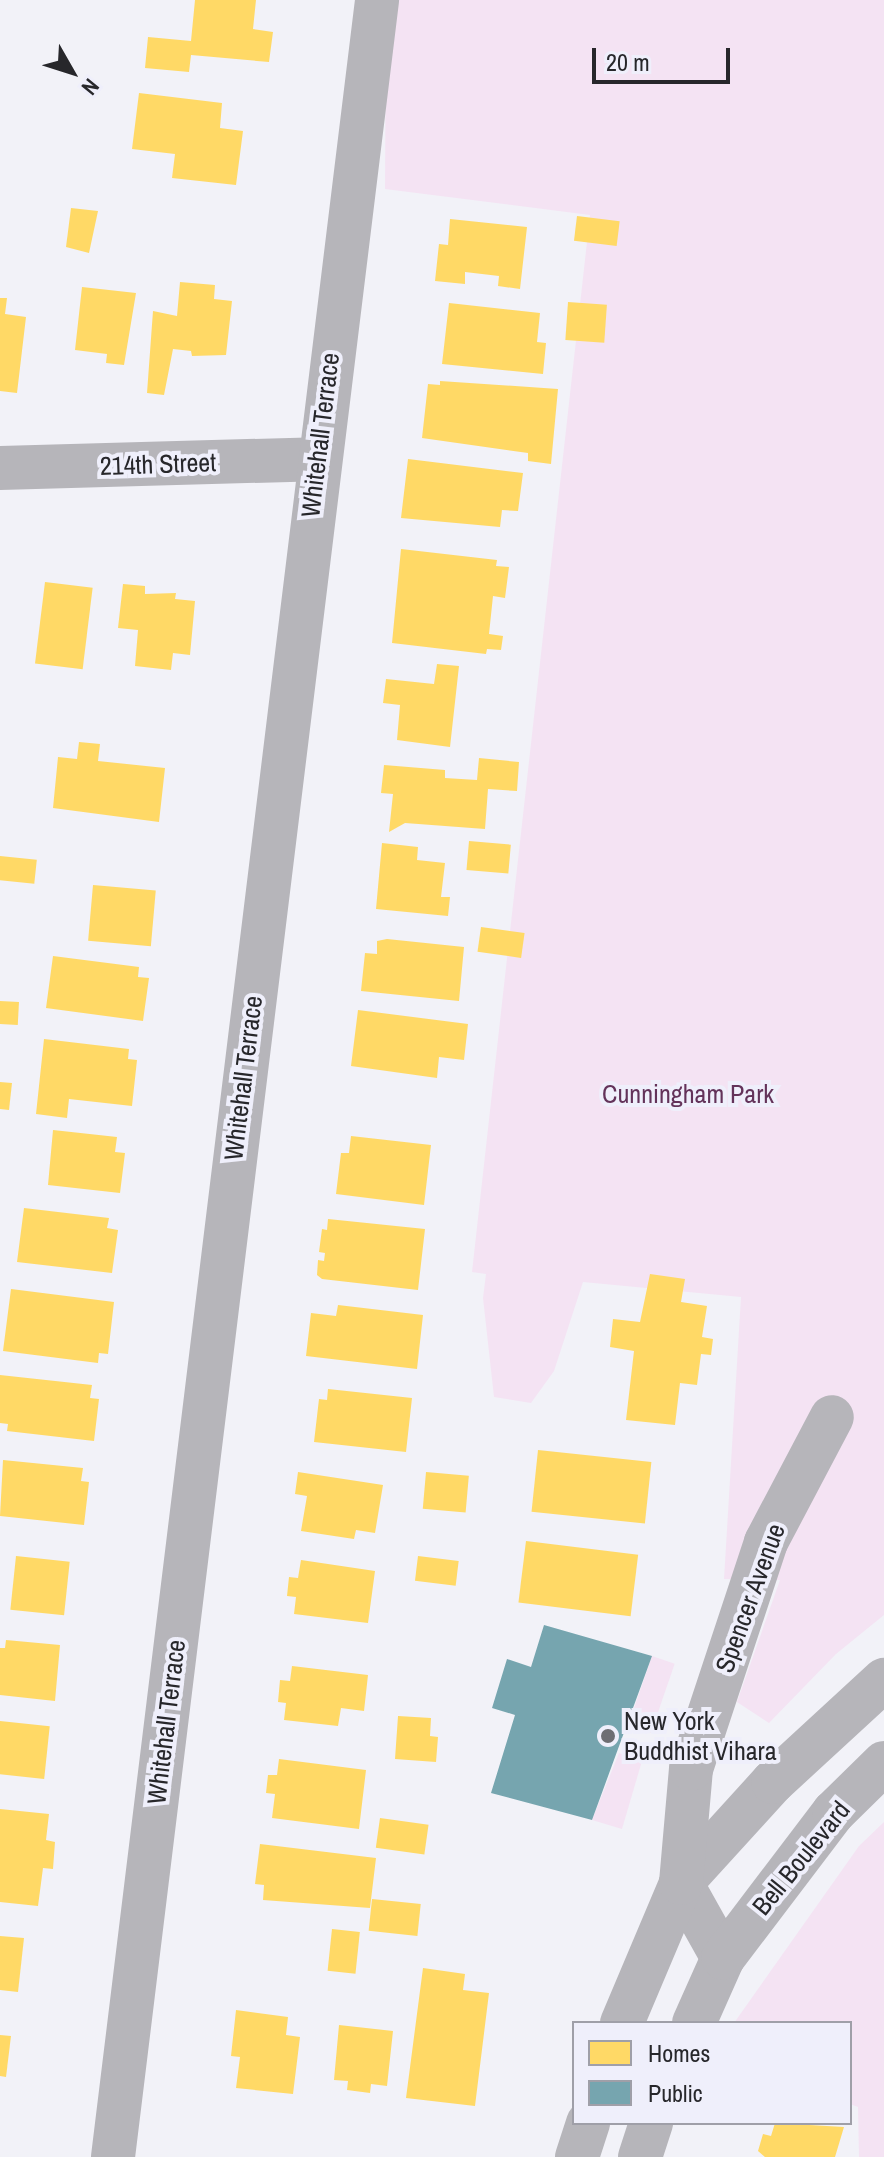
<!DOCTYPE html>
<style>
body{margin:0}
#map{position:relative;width:884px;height:2157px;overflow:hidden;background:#f2f2f8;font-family:"Archivo Narrow",sans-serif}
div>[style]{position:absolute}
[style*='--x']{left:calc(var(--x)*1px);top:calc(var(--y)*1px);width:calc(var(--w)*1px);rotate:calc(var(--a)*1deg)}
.green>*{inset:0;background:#f4e3f3;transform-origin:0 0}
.homes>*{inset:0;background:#ffd966;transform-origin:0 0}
.public>*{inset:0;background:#76a5af}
.minor>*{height:44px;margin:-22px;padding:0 22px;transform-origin:22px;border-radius:22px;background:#b6b5ba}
.dots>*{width:22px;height:22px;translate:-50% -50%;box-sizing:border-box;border:4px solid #efeffb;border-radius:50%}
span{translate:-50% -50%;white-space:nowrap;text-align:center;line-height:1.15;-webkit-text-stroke:8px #efeffb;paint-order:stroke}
.street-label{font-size:26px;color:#27272b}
.park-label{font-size:26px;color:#63335a}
.poi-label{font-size:26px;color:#27272b}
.left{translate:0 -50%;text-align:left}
.legend{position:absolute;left:572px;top:2021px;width:280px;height:104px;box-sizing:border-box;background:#efeffb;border:2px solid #9f9fa8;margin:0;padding:10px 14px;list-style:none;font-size:24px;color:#27272b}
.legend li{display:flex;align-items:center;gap:16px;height:40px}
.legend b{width:40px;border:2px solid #9f9fa8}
.north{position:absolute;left:32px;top:32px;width:80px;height:80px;-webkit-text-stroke:6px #efeffb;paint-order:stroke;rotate:129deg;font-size:22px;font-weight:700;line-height:32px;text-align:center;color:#27272b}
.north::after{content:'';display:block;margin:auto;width:28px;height:36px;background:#27272b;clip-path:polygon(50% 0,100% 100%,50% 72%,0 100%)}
.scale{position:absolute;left:592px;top:48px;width:138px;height:36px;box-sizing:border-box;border:4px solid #27272b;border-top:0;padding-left:10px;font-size:24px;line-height:28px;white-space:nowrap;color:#27272b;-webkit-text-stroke:6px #efeffb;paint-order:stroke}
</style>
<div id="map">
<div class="green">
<i style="clip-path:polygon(386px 0,884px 0,884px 1615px,836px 1654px,769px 1723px,737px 1702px,780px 1580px,724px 1579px,741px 1297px,583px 1282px,554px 1371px,531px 1403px,494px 1397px,483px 1298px,486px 1274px,472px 1272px,590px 215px,385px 189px)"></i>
<i style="left:652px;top:1656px;width:24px;height:73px;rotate:19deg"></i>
<i style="clip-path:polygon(619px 1753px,642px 1761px,622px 1829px,592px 1820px)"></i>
<i style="clip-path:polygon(884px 1822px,884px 2157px,859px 2157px,858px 2107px,850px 2104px,850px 2023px,734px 2023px,859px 1846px)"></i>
</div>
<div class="homes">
<i style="clip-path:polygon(195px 0,256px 0,253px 29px,273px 32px,269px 62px,191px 55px,189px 72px,145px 68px,148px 37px,191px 41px)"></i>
<i style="clip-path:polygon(139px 93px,222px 103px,220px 128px,243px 131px,236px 185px,172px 178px,175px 154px,132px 149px)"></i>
<i style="clip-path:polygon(71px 208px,98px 211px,89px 253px,66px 247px)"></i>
<i style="left:577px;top:216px;width:43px;height:25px;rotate:7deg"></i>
<i style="clip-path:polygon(450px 219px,527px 227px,520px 289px,498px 286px,499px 276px,465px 272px,465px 284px,435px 281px,439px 244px,448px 245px)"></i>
<i style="clip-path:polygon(180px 282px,215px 285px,214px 299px,232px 301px,226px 355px,192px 356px,191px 351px,173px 349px,164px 395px,147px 393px,153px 311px,177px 316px)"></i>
<i style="clip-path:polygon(82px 287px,136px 293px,124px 365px,106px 363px,107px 354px,75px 350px)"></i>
<i style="clip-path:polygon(0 298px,7px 298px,5px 314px,26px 317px,17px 393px,0 391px)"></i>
<i style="left:568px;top:302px;width:39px;height:38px;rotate:4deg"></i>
<i style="clip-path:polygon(449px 303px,540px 313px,537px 342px,546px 343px,543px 374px,442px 364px)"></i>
<i style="clip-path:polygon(440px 381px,558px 389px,551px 464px,528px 461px,528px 453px,422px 438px,428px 384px,440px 385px)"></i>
<i style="clip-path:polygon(408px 459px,523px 473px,518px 511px,502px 510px,500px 527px,401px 518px)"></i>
<i style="clip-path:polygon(401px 549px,497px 560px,496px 566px,509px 567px,505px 598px,493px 596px,489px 634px,503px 636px,501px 650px,487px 649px,486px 654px,392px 643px)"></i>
<i style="left:45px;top:582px;width:48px;height:82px;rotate:7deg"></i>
<i style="clip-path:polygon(123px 584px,145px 586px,145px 594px,176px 593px,175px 599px,195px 601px,190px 655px,173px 653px,171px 670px,135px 666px,138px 630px,118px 628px)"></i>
<i style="clip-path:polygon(437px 664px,459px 666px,450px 747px,397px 740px,400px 705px,383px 703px,386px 679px,434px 684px)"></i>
<i style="clip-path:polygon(79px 742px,100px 744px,98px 761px,165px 768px,159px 822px,53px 808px,58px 757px,77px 759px)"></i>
<i style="clip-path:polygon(479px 758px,519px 762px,517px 791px,488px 789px,485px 829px,405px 823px,389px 832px,393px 794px,381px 793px,384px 765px,445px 770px,445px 778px,477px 780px)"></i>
<i style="left:469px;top:841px;width:42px;height:29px;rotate:5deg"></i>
<i style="clip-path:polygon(382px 843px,418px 847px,417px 860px,445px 863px,441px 897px,450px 897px,448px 916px,376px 909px)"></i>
<i style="left:0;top:856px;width:37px;height:24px;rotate:6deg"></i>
<i style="left:93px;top:885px;width:63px;height:56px;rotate:5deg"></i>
<i style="left:481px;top:927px;width:44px;height:25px;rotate:8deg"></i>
<i style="clip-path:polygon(387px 939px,464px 947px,459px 1001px,361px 991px,365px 953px,377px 954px,377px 941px)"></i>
<i style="clip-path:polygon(53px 956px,139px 967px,138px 977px,149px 978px,143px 1021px,46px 1008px)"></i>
<i style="left:0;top:1001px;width:19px;height:23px;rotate:3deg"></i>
<i style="clip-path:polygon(358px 1010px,468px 1024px,464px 1060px,439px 1057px,437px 1078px,351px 1066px)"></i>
<i style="clip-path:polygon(44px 1039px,129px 1049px,128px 1059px,137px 1060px,132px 1106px,69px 1099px,67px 1118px,36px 1114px)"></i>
<i style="clip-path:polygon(0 1082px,12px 1083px,9px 1110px,0 1109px)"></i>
<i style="clip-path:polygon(53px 1130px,117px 1137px,115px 1152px,125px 1153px,120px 1193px,48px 1185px)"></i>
<i style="clip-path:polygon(351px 1136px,431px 1145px,424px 1205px,336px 1194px,341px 1153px,349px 1153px)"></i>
<i style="clip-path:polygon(24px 1208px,109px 1218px,107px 1228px,118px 1230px,112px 1273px,17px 1262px)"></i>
<i style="clip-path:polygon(328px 1219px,425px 1229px,418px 1290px,322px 1279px,317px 1275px,318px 1260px,324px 1261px,325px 1253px,319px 1252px,322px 1229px,327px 1230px)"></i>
<i style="clip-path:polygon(650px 1274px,685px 1279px,681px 1302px,707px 1306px,702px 1337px,713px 1339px,711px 1355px,701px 1354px,697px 1385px,680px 1383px,675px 1425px,626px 1420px,634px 1351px,610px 1347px,613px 1319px,640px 1322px)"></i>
<i style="clip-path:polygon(11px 1289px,114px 1302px,108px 1354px,99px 1353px,98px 1363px,3px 1351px)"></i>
<i style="clip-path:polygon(338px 1305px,423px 1315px,417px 1369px,306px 1356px,311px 1313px,336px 1316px)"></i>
<i style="clip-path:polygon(0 1375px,92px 1385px,90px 1398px,99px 1399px,94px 1441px,7px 1431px,8px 1424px,0 1423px)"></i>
<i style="clip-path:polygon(328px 1389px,412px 1398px,406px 1452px,314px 1442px,319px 1399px,327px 1400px)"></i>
<i style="left:538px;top:1450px;width:114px;height:62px;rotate:6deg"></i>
<i style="clip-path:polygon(3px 1460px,83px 1468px,81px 1481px,89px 1482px,84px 1525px,0 1516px)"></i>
<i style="clip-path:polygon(298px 1472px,383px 1485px,375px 1533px,356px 1530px,354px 1539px,301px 1531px,307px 1496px,295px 1494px)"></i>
<i style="left:426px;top:1472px;width:43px;height:37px;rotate:5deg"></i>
<i style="left:526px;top:1541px;width:113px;height:62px;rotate:7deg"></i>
<i style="left:16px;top:1556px;width:54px;height:54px;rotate:6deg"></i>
<i style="left:418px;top:1556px;width:41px;height:25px;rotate:7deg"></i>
<i style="clip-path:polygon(301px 1560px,375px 1571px,368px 1623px,294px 1614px,296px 1597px,287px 1596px,289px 1577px,298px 1578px)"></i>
<i style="clip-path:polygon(6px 1640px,60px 1645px,55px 1701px,0 1695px,0 1648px,5px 1648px)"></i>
<i style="clip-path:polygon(292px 1666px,368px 1675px,364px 1711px,341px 1708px,338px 1726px,284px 1720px,286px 1703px,278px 1702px,280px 1680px,290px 1681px)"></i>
<i style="clip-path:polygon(398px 1716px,431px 1718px,430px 1736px,438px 1737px,436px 1762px,395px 1759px)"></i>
<i style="left:0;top:1721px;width:50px;height:53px;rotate:6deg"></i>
<i style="clip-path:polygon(279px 1759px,366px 1770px,359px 1829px,272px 1818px,275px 1794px,266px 1793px,268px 1775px,277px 1775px)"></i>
<i style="clip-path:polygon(0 1809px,49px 1814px,46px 1840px,55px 1842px,53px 1869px,43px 1868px,38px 1906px,0 1902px)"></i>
<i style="left:380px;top:1818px;width:49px;height:30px;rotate:8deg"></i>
<i style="clip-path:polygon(260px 1844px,376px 1858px,370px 1908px,263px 1900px,264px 1885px,255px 1884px)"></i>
<i style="left:372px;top:1899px;width:49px;height:32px;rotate:6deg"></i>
<i style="left:332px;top:1929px;width:28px;height:42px;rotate:6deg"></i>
<i style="clip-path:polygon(0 1936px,24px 1938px,18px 1992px,0 1990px)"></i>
<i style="clip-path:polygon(423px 1968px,465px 1974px,463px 1990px,489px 1993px,475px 2106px,406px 2098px)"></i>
<i style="clip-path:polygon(236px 2010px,288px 2017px,286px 2035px,300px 2037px,293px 2094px,236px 2088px,240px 2057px,231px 2056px)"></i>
<i style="clip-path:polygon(339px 2025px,393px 2031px,387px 2086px,371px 2084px,370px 2093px,347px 2090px,348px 2081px,334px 2080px)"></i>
<i style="clip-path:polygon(0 2035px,11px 2036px,6px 2077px,0 2076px)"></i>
<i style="clip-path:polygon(775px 2123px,844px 2127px,835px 2157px,765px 2157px,758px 2151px,763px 2134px,771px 2136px)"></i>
</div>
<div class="public">
<i style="clip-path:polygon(544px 1625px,652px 1656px,592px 1820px,491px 1793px,515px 1715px,492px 1708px,507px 1659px,531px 1667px)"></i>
</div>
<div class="minor">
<i style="--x:0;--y:468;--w:317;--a:-1.6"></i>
<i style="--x:681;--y:1883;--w:137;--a:-47.7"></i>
<i style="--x:773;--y:1782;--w:151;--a:-42.6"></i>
<i style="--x:681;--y:1883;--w:86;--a:60.8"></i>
<i style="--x:622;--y:2023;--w:152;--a:-67.1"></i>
<i style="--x:681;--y:1883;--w:114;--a:-85"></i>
<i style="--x:691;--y:1769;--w:239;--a:-71.7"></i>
<i style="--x:766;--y:1542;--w:141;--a:-62.2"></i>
<i style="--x:694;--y:2023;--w:71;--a:-66"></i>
<i style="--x:723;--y:1958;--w:183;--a:-52.8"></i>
<i style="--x:834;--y:1812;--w:70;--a:-44.4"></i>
<i style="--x:113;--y:2157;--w:2173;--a:-83.02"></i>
<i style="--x:577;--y:2157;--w:36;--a:-72"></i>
<i style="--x:640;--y:2157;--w:36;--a:-72"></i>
</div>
<div class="dots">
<i style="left:608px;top:1736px;background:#6e6e73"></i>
</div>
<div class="street-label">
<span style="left:320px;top:435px;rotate:-83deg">Whitehall Terrace</span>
<span style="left:158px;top:464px;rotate:-2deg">214th Street</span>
<span style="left:243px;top:1078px;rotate:-83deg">Whitehall Terrace</span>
<span style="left:750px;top:1598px;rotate:-70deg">Spencer Avenue</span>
<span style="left:166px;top:1722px;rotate:-83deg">Whitehall Terrace</span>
<span style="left:801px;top:1858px;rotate:-51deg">Bell Boulevard</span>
</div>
<div class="park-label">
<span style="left:688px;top:1094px">Cunningham Park</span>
</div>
<div class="poi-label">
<span class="left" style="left:624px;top:1736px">New York<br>Buddhist Vihara</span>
</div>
<ul class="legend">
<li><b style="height:22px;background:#ffd966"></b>Homes</li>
<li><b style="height:22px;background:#76a5af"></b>Public</li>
</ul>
<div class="north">N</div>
<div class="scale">20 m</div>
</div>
